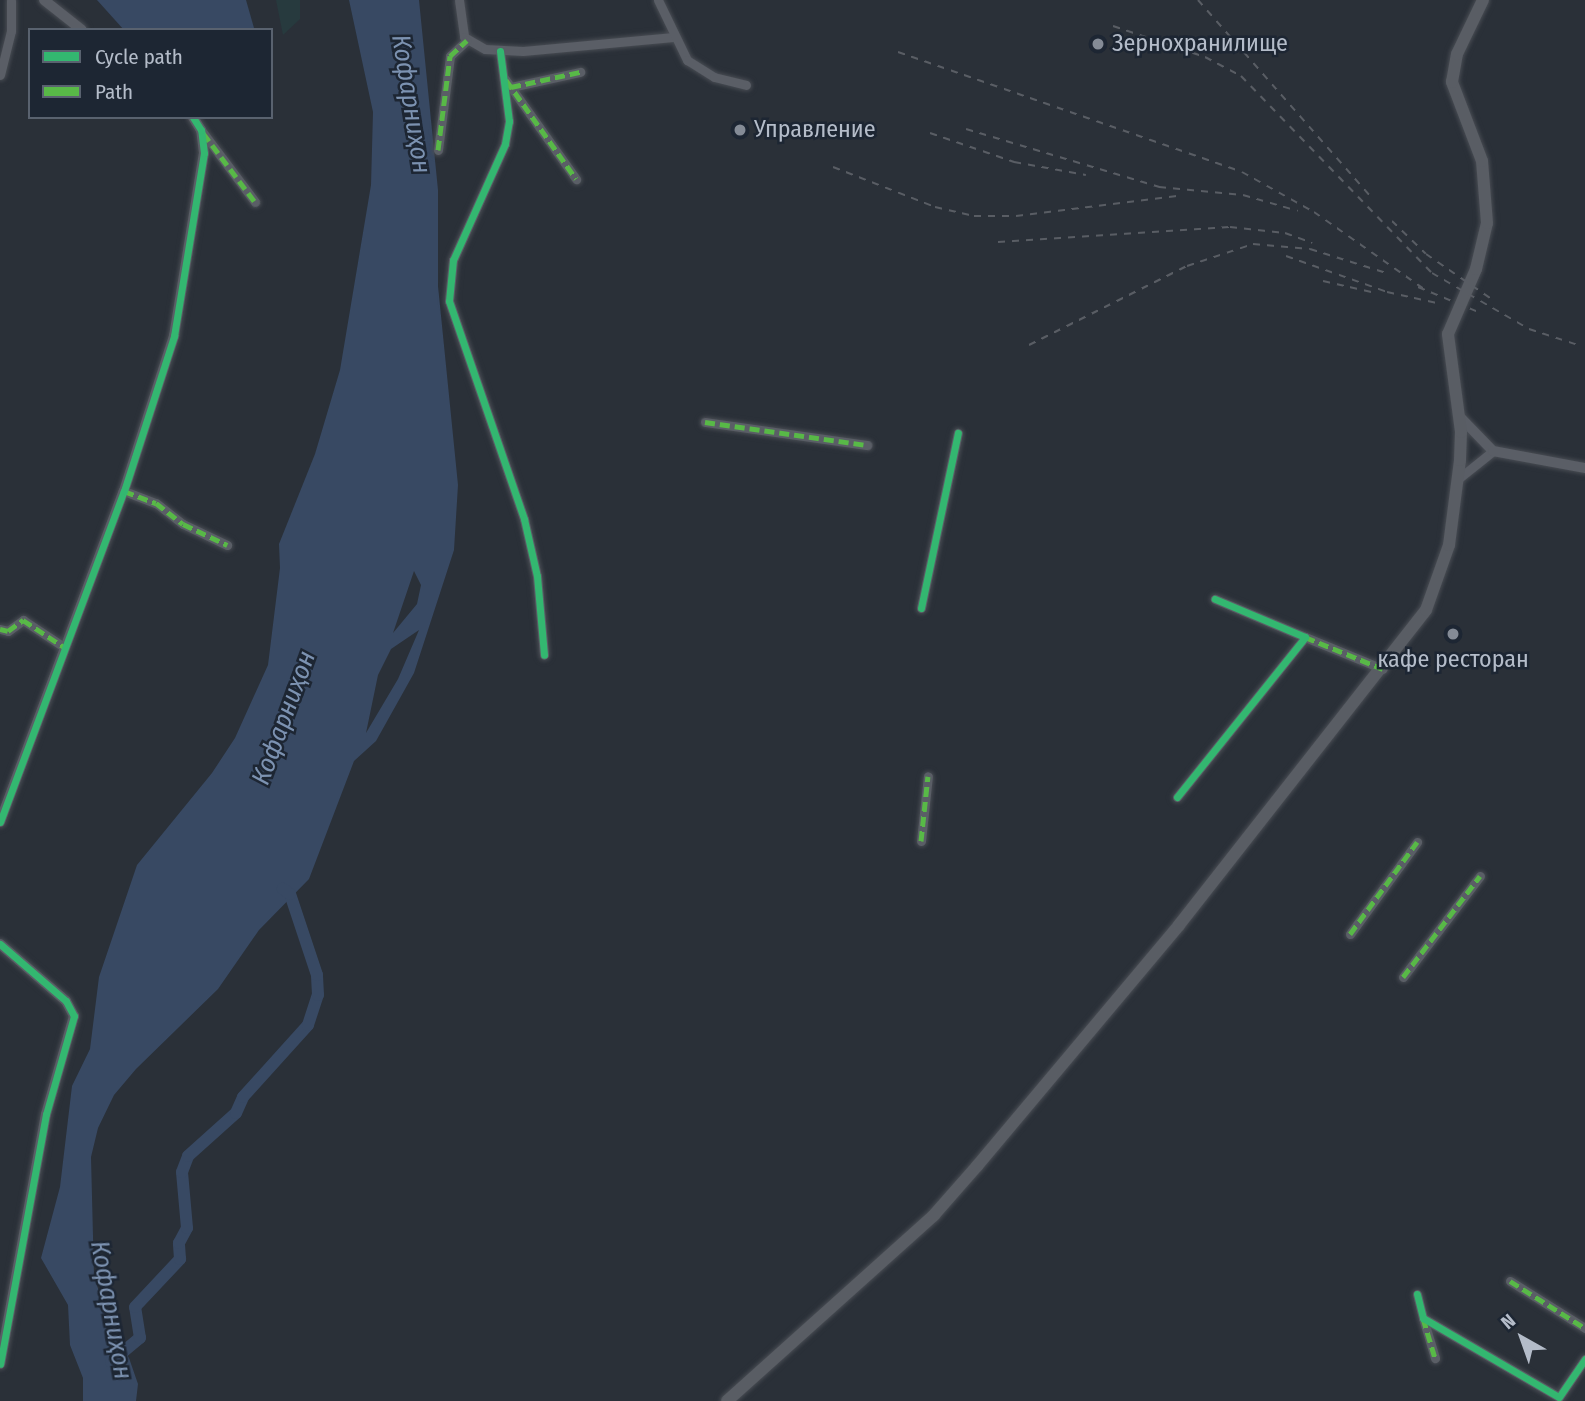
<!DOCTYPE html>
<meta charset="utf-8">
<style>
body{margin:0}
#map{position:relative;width:1585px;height:1401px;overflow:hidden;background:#2a3038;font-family:"Fira Sans Condensed",sans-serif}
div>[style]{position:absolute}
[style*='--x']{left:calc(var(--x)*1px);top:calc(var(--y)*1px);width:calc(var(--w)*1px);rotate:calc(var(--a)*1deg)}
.green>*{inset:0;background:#273a3e}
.water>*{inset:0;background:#384963}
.river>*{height:12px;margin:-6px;padding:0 6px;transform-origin:6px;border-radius:6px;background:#384963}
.roads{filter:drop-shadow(0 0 2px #484c53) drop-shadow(0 0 2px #484c53)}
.minor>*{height:9px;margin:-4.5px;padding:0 4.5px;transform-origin:4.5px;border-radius:4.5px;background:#5a5e66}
.tertiary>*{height:10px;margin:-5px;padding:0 5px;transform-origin:5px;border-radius:5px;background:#5a5e66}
.secondary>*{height:12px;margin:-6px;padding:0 6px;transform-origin:6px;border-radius:6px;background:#595d64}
.rail>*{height:2px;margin-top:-1px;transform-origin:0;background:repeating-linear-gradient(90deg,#595d64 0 7px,transparent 0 14px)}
.quiet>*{height:5px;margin-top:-2.5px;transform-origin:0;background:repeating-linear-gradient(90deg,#58b947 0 10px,transparent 0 15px)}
.cycleway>*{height:7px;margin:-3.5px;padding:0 3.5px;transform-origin:3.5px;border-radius:3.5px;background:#33b770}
.dots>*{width:19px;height:19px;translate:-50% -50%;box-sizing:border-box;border:4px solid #1d2633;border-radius:50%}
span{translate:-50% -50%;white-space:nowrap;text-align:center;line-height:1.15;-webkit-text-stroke:5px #1d2633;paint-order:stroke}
.poi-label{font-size:24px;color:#b4bcc9}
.left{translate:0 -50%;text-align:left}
.water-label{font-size:26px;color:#7c92b1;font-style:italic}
.legend{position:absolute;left:28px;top:28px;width:245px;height:91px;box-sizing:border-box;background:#1d2633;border:2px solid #59626f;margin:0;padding:9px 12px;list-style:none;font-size:21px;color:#b4bcc9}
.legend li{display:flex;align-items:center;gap:14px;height:35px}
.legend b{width:35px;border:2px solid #59626f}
.north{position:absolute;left:1487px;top:1303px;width:70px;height:70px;-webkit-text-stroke:5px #1d2633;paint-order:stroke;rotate:320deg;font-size:19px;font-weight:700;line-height:28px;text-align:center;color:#b4bcc9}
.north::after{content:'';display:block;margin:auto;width:24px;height:32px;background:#b4bcc9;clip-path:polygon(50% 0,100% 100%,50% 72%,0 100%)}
</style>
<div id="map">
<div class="green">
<i style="clip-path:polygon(276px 0,300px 0,300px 19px,283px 35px)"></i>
</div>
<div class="water">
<i style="clip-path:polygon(97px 0,246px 0,254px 28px,124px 30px)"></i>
<i style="clip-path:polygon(evenodd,349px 0,419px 0,438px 190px,438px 286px,458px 485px,454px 550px,414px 673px,376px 741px,354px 761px,309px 879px,259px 930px,218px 989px,136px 1069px,114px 1095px,98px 1128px,91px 1157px,94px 1276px,114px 1338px,129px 1358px,138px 1384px,136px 1401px,83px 1401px,83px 1378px,70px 1345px,68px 1305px,41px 1258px,60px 1187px,72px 1086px,90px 1049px,99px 977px,137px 865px,212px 773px,235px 738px,268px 665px,280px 568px,279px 544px,315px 454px,340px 370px,371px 185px,373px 112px,349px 0,414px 571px,421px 585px,417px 604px,393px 633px,414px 571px,349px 0,419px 630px,398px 679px,366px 733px,378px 675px,391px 649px,419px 630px)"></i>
</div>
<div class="river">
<i style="--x:111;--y:1362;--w:38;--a:-40"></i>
<i style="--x:140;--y:1338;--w:31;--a:-99"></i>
<i style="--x:135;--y:1307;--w:66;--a:-46.8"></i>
<i style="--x:180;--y:1259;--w:16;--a:-94"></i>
<i style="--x:179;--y:1243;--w:17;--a:-62"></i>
<i style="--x:187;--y:1228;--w:56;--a:-95.1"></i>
<i style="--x:182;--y:1172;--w:17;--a:-69"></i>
<i style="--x:188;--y:1156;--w:64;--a:-41.9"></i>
<i style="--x:236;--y:1113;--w:17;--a:-66"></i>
<i style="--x:243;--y:1097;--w:97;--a:-47.9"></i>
<i style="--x:308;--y:1025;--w:32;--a:-72"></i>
<i style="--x:318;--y:995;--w:20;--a:-93"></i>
<i style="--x:317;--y:975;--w:85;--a:-108.4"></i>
<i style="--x:290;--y:894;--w:9;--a:-144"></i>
</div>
<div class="roads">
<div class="minor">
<i style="--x:459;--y:0;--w:37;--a:82"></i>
<i style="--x:464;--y:37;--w:24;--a:30"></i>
<i style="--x:485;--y:49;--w:38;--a:3"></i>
<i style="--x:523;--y:51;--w:151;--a:-5.3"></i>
<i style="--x:658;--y:0;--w:67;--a:64.2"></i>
<i style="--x:687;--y:60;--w:32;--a:32"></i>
<i style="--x:714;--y:77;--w:33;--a:14"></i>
<i style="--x:500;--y:51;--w:71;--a:82.7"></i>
<i style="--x:509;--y:121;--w:23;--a:100"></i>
<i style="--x:505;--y:144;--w:127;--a:114.1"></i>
<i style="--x:453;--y:260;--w:41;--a:95.6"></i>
<i style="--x:449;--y:301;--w:231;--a:71"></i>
<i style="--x:524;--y:519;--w:58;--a:77.2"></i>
<i style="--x:537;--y:576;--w:79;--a:84.9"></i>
<i style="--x:0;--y:75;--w:45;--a:-76"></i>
<i style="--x:11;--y:31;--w:31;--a:-90"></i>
<i style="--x:505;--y:79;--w:123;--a:54.6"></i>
<i style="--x:511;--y:87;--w:71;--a:-12.3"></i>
<i style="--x:201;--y:130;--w:90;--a:53.1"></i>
<i style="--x:438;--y:150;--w:95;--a:-82.7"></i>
<i style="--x:450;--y:56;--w:23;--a:-43"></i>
<i style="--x:705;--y:422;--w:164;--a:8.1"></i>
<i style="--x:1458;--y:479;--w:45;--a:-38.7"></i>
<i style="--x:124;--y:491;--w:34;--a:21"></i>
<i style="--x:156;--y:503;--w:34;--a:38"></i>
<i style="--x:183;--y:524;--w:49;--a:25.5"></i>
<i style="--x:921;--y:608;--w:179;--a:-78.1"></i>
<i style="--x:0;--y:629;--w:8;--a:14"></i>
<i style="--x:8;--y:631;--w:19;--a:-36"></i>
<i style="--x:23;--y:620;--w:49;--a:33.4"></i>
<i style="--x:1305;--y:637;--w:84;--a:22.3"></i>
<i style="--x:1177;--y:797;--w:205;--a:-51.3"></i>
<i style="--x:1305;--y:637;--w:98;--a:-157.1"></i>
<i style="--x:921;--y:841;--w:65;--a:-83.9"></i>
<i style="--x:1350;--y:934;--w:114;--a:-53.9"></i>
<i style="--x:1403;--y:977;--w:127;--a:-52.7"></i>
<i style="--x:1510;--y:1281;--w:89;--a:32.1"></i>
<i style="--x:1417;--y:1294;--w:25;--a:76"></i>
<i style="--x:1423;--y:1318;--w:157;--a:30.2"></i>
<i style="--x:1559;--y:1397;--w:46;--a:-55.6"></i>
<i style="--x:1423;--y:1318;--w:42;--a:73.3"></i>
</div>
<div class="tertiary">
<i style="--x:44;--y:0;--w:48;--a:38.3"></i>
<i style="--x:1460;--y:417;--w:47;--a:45.9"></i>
<i style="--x:1493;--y:451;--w:94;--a:10.5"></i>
<i style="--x:0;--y:822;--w:353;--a:-69.5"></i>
<i style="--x:124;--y:491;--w:163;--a:-72.1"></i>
<i style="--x:174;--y:336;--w:185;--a:-80.7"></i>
<i style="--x:204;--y:153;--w:23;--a:-97"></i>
<i style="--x:201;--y:130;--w:15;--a:-122"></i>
<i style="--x:0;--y:944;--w:87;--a:40.8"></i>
<i style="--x:66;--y:1001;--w:17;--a:62"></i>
<i style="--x:74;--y:1016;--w:102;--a:105.9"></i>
<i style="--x:46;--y:1114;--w:254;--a:100.4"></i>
</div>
<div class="secondary">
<i style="--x:727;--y:1401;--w:278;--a:-41.9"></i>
<i style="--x:934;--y:1215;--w:65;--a:-48.7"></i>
<i style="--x:977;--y:1166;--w:314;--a:-50"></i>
<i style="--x:1179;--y:925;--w:400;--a:-51.9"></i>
<i style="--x:1426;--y:610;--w:69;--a:-70.5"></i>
<i style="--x:1449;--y:545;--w:86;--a:-82.6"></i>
<i style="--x:1460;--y:460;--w:28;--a:-88"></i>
<i style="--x:1461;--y:432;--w:99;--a:-97.6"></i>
<i style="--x:1448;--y:334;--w:71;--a:-66.7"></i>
<i style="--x:1476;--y:269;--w:47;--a:-76.6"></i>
<i style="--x:1487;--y:223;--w:62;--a:-94.6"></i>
<i style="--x:1482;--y:161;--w:85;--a:-110.8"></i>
<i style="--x:1452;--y:82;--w:28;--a:-80"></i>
<i style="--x:1457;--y:54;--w:60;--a:-64.3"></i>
</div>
</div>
<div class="rail">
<i style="--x:1198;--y:0;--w:262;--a:48.7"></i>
<i style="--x:1113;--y:26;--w:97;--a:18.6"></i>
<i style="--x:1205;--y:57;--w:41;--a:27.8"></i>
<i style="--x:1241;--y:76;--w:274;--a:45.9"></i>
<i style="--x:1432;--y:273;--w:112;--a:30"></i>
<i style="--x:1529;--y:329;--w:52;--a:18.1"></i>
<i style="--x:898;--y:52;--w:364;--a:19.2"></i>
<i style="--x:1242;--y:172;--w:82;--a:29.1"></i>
<i style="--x:1314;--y:212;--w:138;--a:35"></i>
<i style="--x:966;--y:129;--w:202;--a:16.7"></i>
<i style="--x:1159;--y:187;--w:84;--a:5.4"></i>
<i style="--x:1243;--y:195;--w:57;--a:16.2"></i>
<i style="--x:930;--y:133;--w:89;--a:19"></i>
<i style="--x:1014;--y:162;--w:73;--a:10.2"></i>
<i style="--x:833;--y:167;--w:110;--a:21.4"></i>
<i style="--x:935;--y:207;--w:40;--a:13"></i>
<i style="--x:974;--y:216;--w:42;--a:0"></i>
<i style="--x:1016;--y:216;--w:162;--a:-7.1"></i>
<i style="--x:1392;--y:221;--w:47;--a:44.1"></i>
<i style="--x:1426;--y:254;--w:81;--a:34.5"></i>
<i style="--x:998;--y:242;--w:232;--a:-3.7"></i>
<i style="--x:1230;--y:227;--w:55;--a:6.2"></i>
<i style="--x:1285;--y:233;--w:29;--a:20"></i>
<i style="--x:1286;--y:256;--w:107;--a:19.6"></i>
<i style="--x:1387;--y:292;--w:51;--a:12.4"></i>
<i style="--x:1323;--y:281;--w:54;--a:12.8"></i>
<i style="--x:1418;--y:287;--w:63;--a:22.5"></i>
<i style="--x:1029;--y:345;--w:177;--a:-26.6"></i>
<i style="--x:1187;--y:266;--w:70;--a:-18.4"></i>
<i style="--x:1253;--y:244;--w:57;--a:5"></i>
<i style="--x:1310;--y:249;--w:80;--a:17.5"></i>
</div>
<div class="quiet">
<i style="--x:506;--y:80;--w:121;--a:54.7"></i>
<i style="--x:511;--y:87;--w:71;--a:-12.3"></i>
<i style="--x:203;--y:133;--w:86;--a:53"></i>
<i style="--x:438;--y:150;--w:95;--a:-82.7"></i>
<i style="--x:450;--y:56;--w:23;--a:-43"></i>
<i style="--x:705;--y:422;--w:164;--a:8.1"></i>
<i style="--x:124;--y:491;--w:34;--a:21"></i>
<i style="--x:156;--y:503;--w:34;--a:38"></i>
<i style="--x:183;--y:524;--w:49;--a:25.5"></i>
<i style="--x:0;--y:629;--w:8;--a:14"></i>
<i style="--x:8;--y:631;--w:19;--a:-36"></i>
<i style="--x:23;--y:620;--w:49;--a:33.4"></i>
<i style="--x:1305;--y:637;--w:84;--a:22.3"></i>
<i style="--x:921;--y:841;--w:65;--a:-83.9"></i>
<i style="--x:1350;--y:934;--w:114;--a:-53.9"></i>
<i style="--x:1403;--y:977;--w:127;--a:-52.7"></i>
<i style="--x:1510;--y:1281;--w:89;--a:32.1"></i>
<i style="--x:1423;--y:1318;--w:42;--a:73.3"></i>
</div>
<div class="cycleway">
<i style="--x:500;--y:51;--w:71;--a:82.7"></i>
<i style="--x:509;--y:121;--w:23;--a:100"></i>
<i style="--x:505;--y:144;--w:127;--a:114.1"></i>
<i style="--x:453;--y:260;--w:41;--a:95.6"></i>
<i style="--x:449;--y:301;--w:231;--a:71"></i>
<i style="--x:524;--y:519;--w:58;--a:77.2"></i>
<i style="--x:537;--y:576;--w:79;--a:84.9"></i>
<i style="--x:921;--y:608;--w:179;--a:-78.1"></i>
<i style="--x:1177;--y:797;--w:205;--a:-51.3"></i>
<i style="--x:1305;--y:637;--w:98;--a:-157.1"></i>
<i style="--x:0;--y:822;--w:353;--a:-69.5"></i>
<i style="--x:124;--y:491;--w:163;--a:-72.1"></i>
<i style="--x:174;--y:336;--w:185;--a:-80.7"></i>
<i style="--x:204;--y:153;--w:23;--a:-97"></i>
<i style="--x:201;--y:130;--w:15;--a:-122"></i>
<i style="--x:0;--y:944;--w:87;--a:40.8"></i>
<i style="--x:66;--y:1001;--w:17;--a:62"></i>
<i style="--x:74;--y:1016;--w:102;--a:105.9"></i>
<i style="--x:46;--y:1114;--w:254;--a:100.4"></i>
<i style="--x:1417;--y:1294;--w:25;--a:76"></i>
<i style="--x:1423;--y:1318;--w:157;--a:30.2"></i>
<i style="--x:1559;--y:1397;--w:46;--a:-55.6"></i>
</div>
<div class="dots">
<i style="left:1098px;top:44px;background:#848b96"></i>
<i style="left:740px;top:130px;background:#848b96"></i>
<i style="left:1453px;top:634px;background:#848b96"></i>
</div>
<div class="poi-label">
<span class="left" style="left:1112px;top:44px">Зернохранилище</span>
<span class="left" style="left:754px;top:130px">Управление</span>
<span style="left:1453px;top:660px">кафе ресторан</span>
</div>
<div class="water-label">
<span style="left:411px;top:104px;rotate:81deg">Кофарниҳон</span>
<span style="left:284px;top:718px;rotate:-70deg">Кофарниҳон</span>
<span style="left:111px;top:1310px;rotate:80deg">Кофарниҳон</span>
</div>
<ul class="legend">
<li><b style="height:9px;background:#33b770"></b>Cycle path</li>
<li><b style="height:9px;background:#58b947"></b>Path</li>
</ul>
<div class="north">N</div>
</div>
